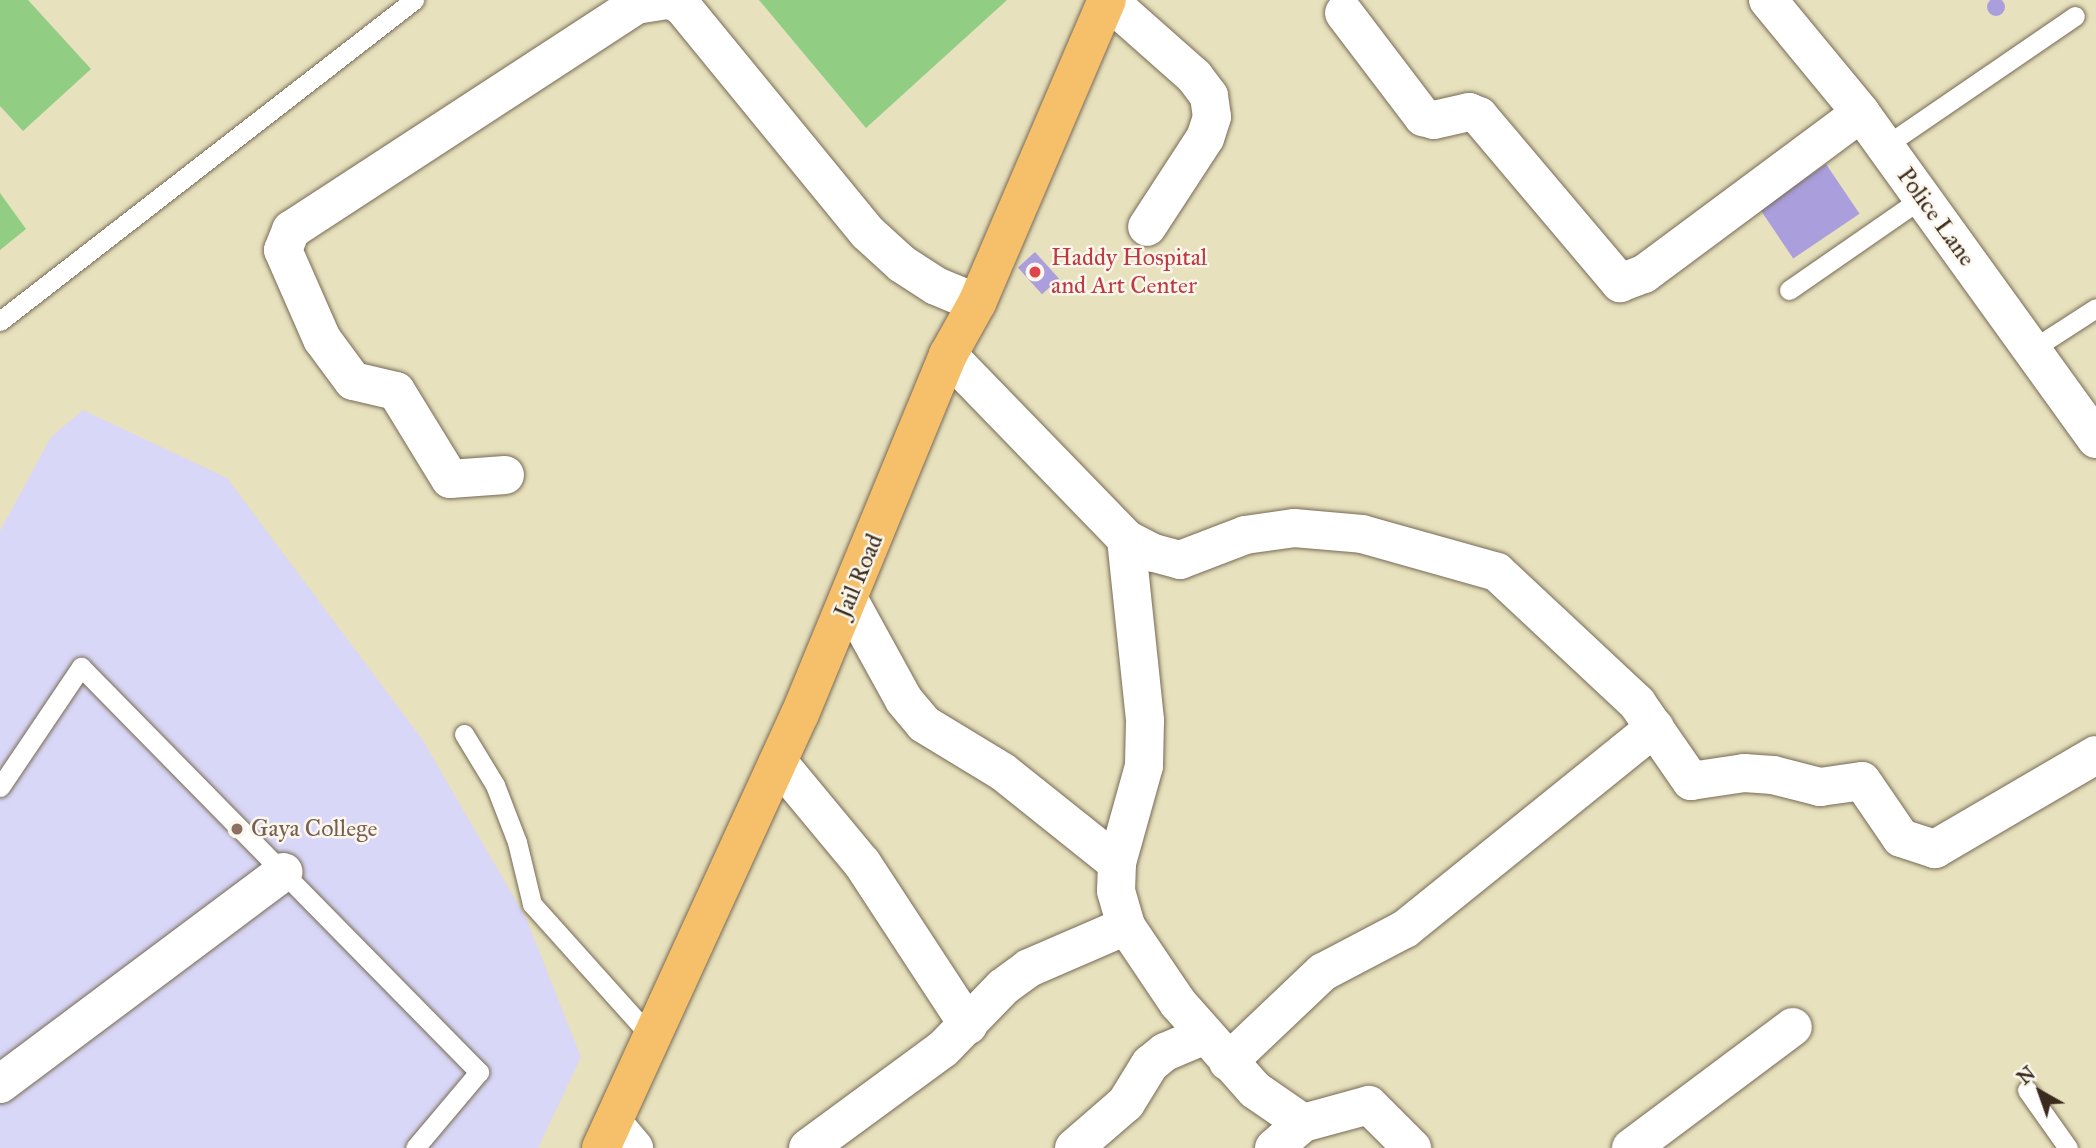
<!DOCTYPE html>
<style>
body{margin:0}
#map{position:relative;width:2096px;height:1148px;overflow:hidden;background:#e7e1bd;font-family:"IM FELL Great Primer",serif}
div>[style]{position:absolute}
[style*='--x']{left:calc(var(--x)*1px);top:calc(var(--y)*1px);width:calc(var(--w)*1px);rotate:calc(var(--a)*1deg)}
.built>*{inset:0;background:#d9d7f7}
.green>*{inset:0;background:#91ce83}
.building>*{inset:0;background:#aa9edc;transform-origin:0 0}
.round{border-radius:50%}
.roads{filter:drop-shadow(0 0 2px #776a56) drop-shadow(0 0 2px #776a56)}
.service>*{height:19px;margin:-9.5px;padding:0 9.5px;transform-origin:9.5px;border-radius:9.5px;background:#fff}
.minor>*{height:38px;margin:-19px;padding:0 19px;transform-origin:19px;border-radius:19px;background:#fff}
.primary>*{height:38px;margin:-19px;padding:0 19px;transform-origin:19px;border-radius:19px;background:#f6c06b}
.dots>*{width:19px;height:19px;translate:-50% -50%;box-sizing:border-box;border:4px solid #fbf7ec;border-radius:50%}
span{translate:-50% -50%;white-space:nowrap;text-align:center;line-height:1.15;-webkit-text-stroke:5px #fbf7ec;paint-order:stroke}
.street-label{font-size:24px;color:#3b2a1e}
.health-label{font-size:24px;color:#be3a42}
.left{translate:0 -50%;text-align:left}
.education-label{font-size:24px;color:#785e54}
.north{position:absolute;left:2005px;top:1057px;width:70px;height:70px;-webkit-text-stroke:5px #fbf7ec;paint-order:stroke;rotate:320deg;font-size:19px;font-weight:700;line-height:28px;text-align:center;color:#3b2a1e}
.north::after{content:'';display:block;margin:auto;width:24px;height:32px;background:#3b2a1e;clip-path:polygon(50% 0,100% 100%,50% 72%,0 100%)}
</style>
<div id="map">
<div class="built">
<i style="clip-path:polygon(83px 410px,227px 478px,422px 739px,526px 918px,581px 1057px,538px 1148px,0 1148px,0 531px,51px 437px)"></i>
</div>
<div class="green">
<i style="clip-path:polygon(0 0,28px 0,91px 69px,23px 131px,0 106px)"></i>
<i style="clip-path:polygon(759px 0,1007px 0,866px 128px)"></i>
<i style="clip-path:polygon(0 193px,26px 229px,0 250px)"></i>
</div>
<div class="building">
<i class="round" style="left:1987px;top:-2px;width:18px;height:18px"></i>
<i style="left:1826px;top:164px;width:60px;height:80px;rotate:56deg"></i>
<i style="left:1035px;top:252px;width:36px;height:23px;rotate:48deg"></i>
</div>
<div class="roads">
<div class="service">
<i style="--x:1885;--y:146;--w:230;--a:-34.4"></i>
<i style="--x:1789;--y:290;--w:162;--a:-34.7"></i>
<i style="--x:0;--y:321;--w:524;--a:-37.79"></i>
<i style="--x:2031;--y:350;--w:77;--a:-32.9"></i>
<i style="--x:464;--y:734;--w:60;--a:58.7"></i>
<i style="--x:495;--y:785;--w:61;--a:68.9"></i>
<i style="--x:517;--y:842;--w:64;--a:76.4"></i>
<i style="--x:532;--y:904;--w:183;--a:48.1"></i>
<i style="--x:0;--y:787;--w:145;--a:-56"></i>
<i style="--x:81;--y:667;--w:568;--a:45.5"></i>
<i style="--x:479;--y:1072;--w:99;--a:130.1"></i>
<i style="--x:2027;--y:1090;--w:71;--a:54.7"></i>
</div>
<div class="minor">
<i style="--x:671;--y:0;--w:13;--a:29"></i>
<i style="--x:682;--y:6;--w:293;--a:50.7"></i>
<i style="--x:868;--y:233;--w:46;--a:42.4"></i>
<i style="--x:902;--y:264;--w:40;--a:32.9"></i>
<i style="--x:936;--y:286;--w:44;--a:22.5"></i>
<i style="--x:1108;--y:0;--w:115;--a:41.5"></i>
<i style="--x:1194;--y:76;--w:25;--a:53"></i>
<i style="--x:1209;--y:96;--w:21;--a:82"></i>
<i style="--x:1212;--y:117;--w:22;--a:108"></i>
<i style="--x:1205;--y:138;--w:106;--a:123.1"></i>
<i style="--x:1768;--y:0;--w:146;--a:50.5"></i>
<i style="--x:1861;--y:113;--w:402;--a:54.2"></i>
<i style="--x:1344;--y:13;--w:131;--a:52.8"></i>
<i style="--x:1423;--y:117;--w:11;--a:15"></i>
<i style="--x:1434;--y:120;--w:36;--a:-13"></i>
<i style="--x:1469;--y:112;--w:11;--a:22"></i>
<i style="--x:1479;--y:116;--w:219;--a:49.8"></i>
<i style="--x:1620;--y:283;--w:26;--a:-21"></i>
<i style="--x:1644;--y:274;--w:270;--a:-36.6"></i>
<i style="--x:948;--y:355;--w:256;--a:45.9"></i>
<i style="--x:1126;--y:539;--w:31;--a:27"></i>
<i style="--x:1154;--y:553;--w:27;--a:15"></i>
<i style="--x:1180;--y:560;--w:70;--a:-21"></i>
<i style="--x:1245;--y:535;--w:49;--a:-8.1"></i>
<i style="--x:1294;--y:528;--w:68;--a:5"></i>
<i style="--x:1362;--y:534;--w:140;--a:15.7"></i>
<i style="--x:1497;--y:572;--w:192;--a:43.1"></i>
<i style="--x:1637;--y:703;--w:95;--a:55.3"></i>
<i style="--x:1691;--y:781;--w:54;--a:-8.6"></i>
<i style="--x:1744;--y:773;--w:29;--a:4"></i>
<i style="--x:1773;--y:775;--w:49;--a:14.3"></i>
<i style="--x:1820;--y:787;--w:42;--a:-8.1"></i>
<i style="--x:1862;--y:781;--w:69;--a:55.6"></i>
<i style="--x:1901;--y:838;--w:36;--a:18"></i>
<i style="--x:1935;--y:849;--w:186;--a:-30.3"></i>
<i style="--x:505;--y:475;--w:55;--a:175.8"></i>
<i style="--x:450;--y:479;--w:103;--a:-121.5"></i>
<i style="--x:396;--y:391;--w:44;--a:-166.9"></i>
<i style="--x:353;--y:381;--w:52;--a:-126.4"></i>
<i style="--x:322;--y:339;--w:97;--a:-113.7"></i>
<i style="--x:283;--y:250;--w:22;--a:-68"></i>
<i style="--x:291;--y:230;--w:412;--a:-33.1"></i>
<i style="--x:636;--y:5;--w:30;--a:-9"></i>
<i style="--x:1126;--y:539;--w:183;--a:84"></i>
<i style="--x:1145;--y:721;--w:45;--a:91.3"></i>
<i style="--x:1144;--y:766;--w:101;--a:105.6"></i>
<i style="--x:1117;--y:863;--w:28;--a:92"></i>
<i style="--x:1116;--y:891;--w:36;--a:74"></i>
<i style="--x:1126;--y:926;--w:93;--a:56"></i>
<i style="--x:1178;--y:1003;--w:116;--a:48.5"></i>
<i style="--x:1255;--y:1090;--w:58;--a:34.5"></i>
<i style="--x:1303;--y:1123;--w:68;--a:-15.3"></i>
<i style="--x:1369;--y:1105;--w:61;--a:45"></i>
<i style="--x:849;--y:600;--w:114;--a:61.2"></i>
<i style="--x:904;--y:700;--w:31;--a:50"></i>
<i style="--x:924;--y:724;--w:92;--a:31.3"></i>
<i style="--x:1003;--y:772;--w:146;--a:38.6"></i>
<i style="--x:778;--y:762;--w:131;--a:50.3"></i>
<i style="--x:862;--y:863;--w:194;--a:56.8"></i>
<i style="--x:1228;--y:1062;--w:131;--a:-43.5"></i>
<i style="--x:1323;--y:972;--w:93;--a:-27.7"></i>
<i style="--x:1405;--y:929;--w:321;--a:-38.9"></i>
<i style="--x:0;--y:1084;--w:354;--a:-36.8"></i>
<i style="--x:613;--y:1123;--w:33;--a:50"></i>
<i style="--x:808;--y:1148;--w:167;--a:-36.3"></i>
<i style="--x:943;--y:1049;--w:86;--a:-45.9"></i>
<i style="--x:1003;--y:987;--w:32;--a:-36"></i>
<i style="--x:1029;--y:968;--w:106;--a:-23.4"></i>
<i style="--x:1074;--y:1148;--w:69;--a:-40.9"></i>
<i style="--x:1126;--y:1103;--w:46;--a:-58.4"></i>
<i style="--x:1150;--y:1064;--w:19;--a:-39"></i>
<i style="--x:1165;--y:1052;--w:43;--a:-23"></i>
<i style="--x:1274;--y:1148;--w:38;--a:-41"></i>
<i style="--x:1631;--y:1148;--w:202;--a:-36.8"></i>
</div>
<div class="primary">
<i style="--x:601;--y:1148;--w:477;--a:-65.4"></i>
<i style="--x:800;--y:714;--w:388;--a:-67.6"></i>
<i style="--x:948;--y:355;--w:60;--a:-60.9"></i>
<i style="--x:977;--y:303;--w:330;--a:-66.8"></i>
</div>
</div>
<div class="dots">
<i style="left:1035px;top:272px;background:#e0444e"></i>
<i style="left:237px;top:829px;background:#8d6e63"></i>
</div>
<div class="street-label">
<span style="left:1936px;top:217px;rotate:54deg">Police Lane</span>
<span style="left:859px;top:576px;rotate:-67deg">Jail Road</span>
</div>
<div class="health-label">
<span class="left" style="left:1051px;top:272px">Haddy Hospital<br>and Art Center</span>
</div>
<div class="education-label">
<span class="left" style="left:251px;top:829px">Gaya College</span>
</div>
<div class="north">N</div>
</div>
